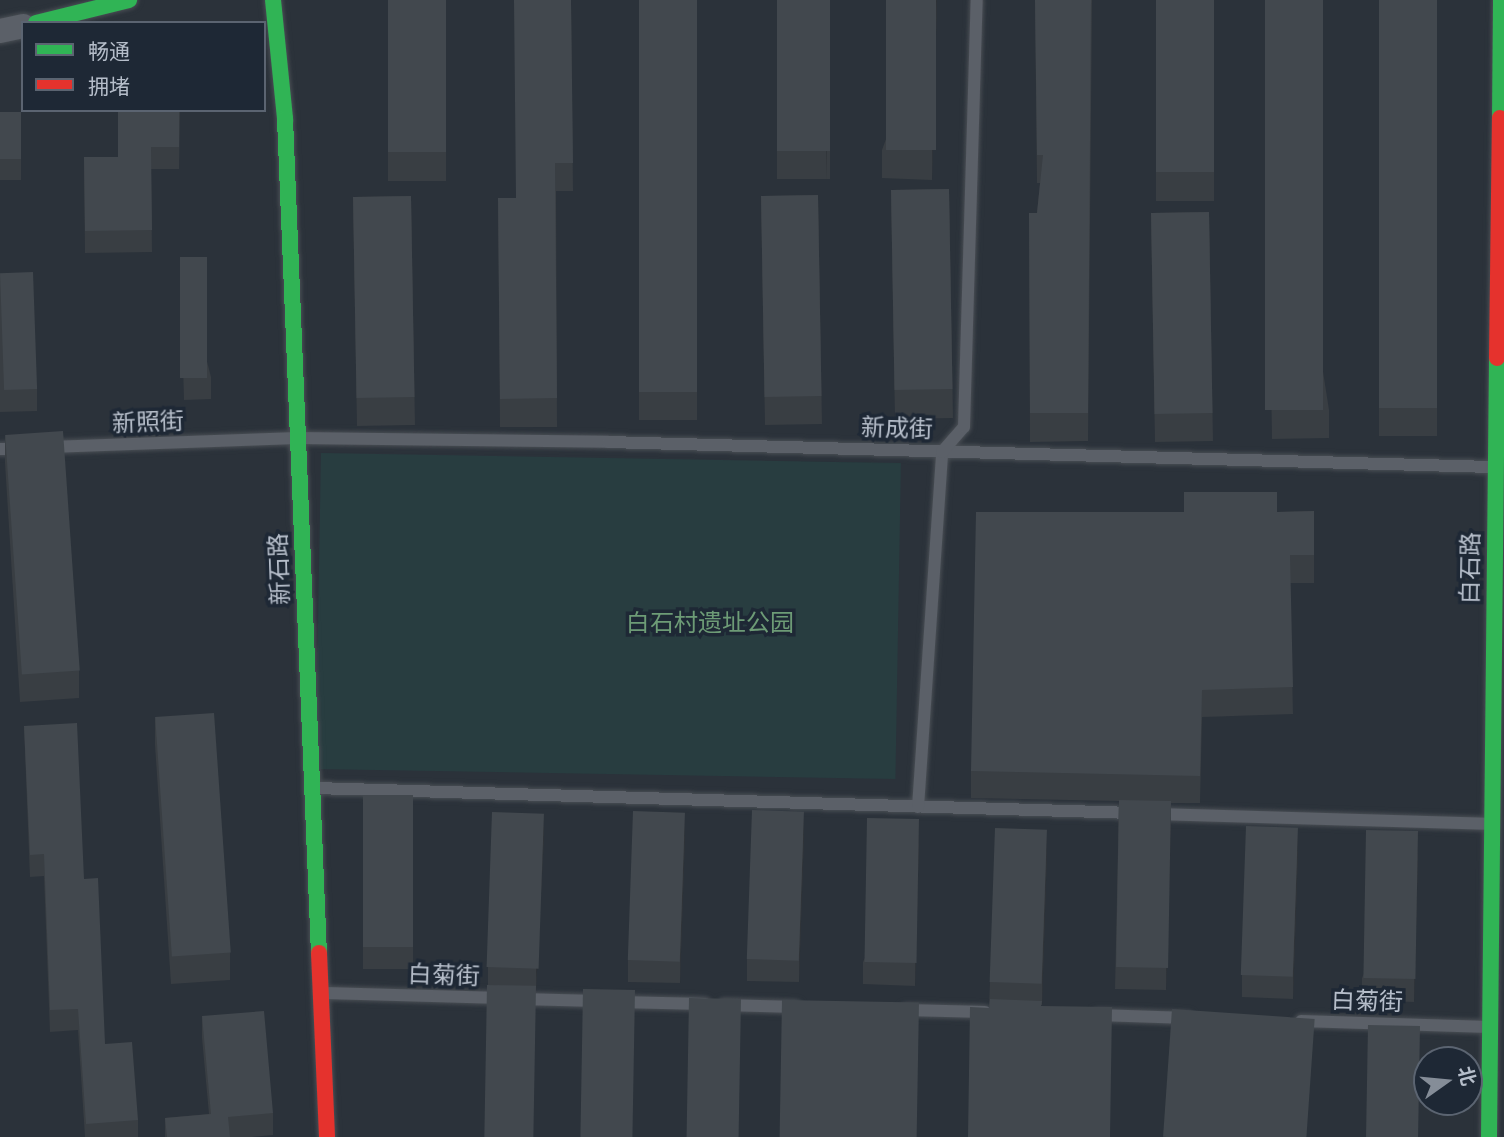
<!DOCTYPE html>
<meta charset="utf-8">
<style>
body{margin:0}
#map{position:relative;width:1504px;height:1137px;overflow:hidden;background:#2b323a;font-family:Karla,"Noto Sans SC",sans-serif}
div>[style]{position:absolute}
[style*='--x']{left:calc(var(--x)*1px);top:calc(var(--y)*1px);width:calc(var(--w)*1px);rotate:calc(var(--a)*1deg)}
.green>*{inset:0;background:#283d40;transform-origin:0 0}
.roads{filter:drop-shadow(0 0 2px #494e54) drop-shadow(0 0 2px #494e54)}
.lane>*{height:12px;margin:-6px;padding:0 6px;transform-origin:6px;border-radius:6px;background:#5b6068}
.street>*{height:24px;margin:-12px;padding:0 12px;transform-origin:12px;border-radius:12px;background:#5b6068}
.fast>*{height:16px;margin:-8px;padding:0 8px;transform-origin:8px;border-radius:8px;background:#30b455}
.jam>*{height:16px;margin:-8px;padding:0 8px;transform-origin:8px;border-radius:8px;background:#e5322d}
.wall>*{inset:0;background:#393e43;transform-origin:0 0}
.shaded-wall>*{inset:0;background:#2e3237}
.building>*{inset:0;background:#42484e;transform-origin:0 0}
span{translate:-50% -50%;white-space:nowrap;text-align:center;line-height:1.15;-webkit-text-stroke:7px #1e2835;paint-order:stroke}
.street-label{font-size:24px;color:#b6beca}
.park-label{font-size:24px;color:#6d9b76}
.legend{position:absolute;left:21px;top:21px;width:245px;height:91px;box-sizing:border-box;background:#1e2835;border:2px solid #5b6471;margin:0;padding:9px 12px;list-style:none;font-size:21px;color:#b6beca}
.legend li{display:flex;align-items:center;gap:14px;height:35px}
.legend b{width:35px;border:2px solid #5b6471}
.north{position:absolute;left:1413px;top:1046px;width:70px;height:70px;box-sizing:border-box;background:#1e2835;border:2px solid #5b6471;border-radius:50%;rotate:75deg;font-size:19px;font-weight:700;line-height:28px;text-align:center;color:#b6beca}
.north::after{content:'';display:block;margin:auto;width:24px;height:32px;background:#858d98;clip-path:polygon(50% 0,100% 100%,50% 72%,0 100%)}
</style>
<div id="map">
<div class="green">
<i style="left:321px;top:453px;width:580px;height:316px;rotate:1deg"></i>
</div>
<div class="roads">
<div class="lane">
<i style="--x:50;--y:447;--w:247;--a:-2.1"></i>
<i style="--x:297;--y:438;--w:311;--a:0.7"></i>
<i style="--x:608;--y:442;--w:886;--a:1.62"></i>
<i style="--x:0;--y:449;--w:22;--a:0"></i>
<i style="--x:315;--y:788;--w:818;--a:1.75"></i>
<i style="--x:918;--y:807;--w:356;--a:-86.1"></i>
<i style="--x:942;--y:452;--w:33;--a:-49"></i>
<i style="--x:964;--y:427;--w:427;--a:-88.3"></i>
<i style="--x:1154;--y:814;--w:335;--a:1.7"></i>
<i style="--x:325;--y:993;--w:177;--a:1.6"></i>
<i style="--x:521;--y:999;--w:76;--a:1.5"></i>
<i style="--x:619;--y:1002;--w:86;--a:1.3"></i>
<i style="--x:724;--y:1005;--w:72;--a:1.6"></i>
<i style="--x:906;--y:1010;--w:79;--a:1.5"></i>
<i style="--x:1098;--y:1015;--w:90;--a:1.9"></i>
<i style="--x:1301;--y:1021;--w:188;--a:1.8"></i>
</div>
<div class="street">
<i style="--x:0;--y:31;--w:24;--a:-12"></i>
</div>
<div class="fast">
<i style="--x:273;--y:0;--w:120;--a:84.2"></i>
<i style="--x:285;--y:119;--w:835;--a:87.67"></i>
<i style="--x:36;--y:23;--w:96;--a:-13.9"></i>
<i style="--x:1500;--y:118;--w:118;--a:-89.5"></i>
<i style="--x:1489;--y:1137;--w:779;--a:-89.41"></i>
</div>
<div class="jam">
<i style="--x:1497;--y:358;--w:240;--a:-89.3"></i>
<i style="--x:319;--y:953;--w:184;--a:87.5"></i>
</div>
</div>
<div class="wall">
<i style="left:388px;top:0;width:58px;height:181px"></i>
<i style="clip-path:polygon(571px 0,573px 191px,556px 191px,557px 427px,500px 427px,498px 198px,516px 198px)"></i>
<i style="left:639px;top:0;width:58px;height:420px"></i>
<i style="left:777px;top:0;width:53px;height:179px"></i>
<i style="clip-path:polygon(937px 0,932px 180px,882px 178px,882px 150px)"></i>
<i style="clip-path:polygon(1035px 0,1092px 0,1088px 441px,1030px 442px,1029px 213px,1037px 213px,1040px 183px,1037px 183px)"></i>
<i style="left:1156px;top:0;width:58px;height:201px"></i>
<i style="clip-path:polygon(1265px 0,1329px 410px,1329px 438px,1272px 439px)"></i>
<i style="left:1379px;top:0;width:58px;height:436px"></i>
<i style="clip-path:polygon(180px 110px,179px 169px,151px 169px,152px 252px,85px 253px,84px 157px,118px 157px)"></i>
<i style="left:21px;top:112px;width:68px;height:21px;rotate:90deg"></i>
<i style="left:949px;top:189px;width:229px;height:58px;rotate:89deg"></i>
<i style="left:818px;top:195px;width:229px;height:57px;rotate:89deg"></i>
<i style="left:411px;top:196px;width:229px;height:58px;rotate:89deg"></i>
<i style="left:1209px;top:212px;width:229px;height:58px;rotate:89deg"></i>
<i style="clip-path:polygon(180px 257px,211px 377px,211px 399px,184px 400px)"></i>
<i style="clip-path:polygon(0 273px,37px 389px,37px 411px,0 412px)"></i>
<i style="clip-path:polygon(5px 435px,79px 670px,79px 698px,20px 702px,5px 463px)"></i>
<i style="clip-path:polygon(1314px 511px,1314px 583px,1290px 583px,1293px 714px,1202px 717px,1200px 803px,1171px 803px,1166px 990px,1115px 989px,1119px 801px,971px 798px,971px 771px,1277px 512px)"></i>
<i style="clip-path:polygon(155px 717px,230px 952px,230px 980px,171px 984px,155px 745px)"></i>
<i style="clip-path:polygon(24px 726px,84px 879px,105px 1044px,138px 1120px,138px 1137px,85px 1137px,78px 1030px,50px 1032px,44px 876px,30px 877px)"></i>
<i style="left:363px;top:795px;width:50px;height:174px"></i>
<i style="clip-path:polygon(804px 834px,799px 982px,747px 981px,747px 959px)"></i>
<i style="clip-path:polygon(685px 835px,680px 983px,628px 982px,628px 960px)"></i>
<i style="clip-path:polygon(544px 836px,536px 990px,488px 985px,488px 967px)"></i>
<i style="clip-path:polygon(919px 841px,915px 986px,863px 984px,863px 962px)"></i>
<i style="clip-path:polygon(1298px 850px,1293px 999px,1242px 997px,1242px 975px)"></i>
<i style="clip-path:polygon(1047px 851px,1042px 1005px,989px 1008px,990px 982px)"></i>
<i style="clip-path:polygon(1418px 853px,1414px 1002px,1362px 1000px,1362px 978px)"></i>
<i style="clip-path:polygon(202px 1016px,273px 1113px,273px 1135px,252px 1137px,165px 1137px,165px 1118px,209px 1114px,202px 1038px)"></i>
</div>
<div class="shaded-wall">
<i style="clip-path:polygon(830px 0,826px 180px,826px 152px)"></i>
<i style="clip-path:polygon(936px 0,937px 0,932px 180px,932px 151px)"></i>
<i style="clip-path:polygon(1171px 801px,1171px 823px,1166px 990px,1166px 968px)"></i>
<i style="clip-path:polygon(804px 812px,804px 834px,799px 982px,799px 961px)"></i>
<i style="clip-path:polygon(685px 813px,685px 835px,680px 983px,680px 962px)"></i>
<i style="clip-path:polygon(544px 814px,544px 836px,536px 990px,536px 969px)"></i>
<i style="clip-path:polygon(919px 819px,919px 841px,915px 986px,915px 964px)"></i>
<i style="clip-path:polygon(1298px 828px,1298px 850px,1293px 999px,1293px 977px)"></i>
<i style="clip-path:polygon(1047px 830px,1047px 851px,1042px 1005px,1042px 983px)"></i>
<i style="clip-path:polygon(1418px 831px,1418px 853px,1414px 1002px,1414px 980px)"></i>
</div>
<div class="building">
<i style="left:388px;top:0;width:58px;height:152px"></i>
<i style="clip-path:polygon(514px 0,571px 0,573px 163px,555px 163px,557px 398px,500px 399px,498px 198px,516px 198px)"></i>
<i style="left:639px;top:0;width:58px;height:392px"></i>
<i style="left:777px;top:0;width:53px;height:151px"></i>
<i style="left:886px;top:0;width:50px;height:150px"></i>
<i style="clip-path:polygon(1035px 0,1091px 0,1088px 413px,1030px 413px,1029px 213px,1037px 213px,1043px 155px,1037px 155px)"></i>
<i style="left:1156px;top:0;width:58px;height:172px"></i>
<i style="left:1265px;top:0;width:58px;height:410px"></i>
<i style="left:1379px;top:0;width:58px;height:408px"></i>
<i style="clip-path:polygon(118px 110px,179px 110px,179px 147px,151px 147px,152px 230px,85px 231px,84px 157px,118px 157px)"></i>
<i style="left:21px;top:112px;width:47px;height:21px;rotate:90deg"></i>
<i style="left:949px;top:189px;width:200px;height:58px;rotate:89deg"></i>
<i style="left:818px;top:195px;width:201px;height:57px;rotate:89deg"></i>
<i style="left:411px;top:196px;width:201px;height:58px;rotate:89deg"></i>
<i style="left:1209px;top:212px;width:201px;height:58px;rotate:89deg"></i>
<i style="left:180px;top:257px;width:27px;height:121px"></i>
<i style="left:33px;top:272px;width:117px;height:33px;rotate:88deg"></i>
<i style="left:63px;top:431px;width:240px;height:58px;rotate:86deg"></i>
<i style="clip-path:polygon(1184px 492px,1277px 492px,1277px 512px,1314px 511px,1314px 555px,1290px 555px,1293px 687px,1202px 690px,1200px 776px,971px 771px,976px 512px,1184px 512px)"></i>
<i style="left:214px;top:713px;width:240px;height:59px;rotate:86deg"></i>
<i style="clip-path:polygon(77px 723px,84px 879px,98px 878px,105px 1044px,132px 1042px,138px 1120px,86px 1124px,78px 1009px,50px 1010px,44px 854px,30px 855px,24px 726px)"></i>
<i style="left:363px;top:795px;width:50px;height:152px"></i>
<i style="left:1119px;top:800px;width:52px;height:167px;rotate:1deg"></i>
<i style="left:752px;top:810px;width:52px;height:149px;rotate:2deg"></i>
<i style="left:633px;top:811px;width:52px;height:149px;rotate:2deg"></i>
<i style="left:492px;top:812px;width:52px;height:155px;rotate:2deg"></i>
<i style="left:867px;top:818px;width:52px;height:144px;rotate:1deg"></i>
<i style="left:1246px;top:826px;width:52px;height:149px;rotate:2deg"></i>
<i style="left:995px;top:828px;width:52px;height:154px;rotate:2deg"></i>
<i style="left:1366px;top:830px;width:52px;height:148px;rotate:1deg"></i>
<i style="left:487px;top:985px;width:49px;height:152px;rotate:1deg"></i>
<i style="left:583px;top:989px;width:52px;height:148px;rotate:1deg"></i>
<i style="left:689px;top:998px;width:52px;height:139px;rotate:1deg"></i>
<i style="clip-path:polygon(990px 999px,1042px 1001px,1041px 1006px,1112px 1007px,1110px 1137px,968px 1137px,970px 1007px,989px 1008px)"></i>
<i style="left:782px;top:1000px;width:137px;height:137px;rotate:1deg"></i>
<i style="left:1172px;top:1009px;width:143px;height:128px;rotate:4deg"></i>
<i style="clip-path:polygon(264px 1011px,273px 1113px,228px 1117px,230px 1137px,167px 1137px,165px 1118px,211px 1114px,202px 1016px)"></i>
<i style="left:1368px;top:1025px;width:52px;height:112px;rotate:1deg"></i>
</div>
<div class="street-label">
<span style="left:148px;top:423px;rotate:-2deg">新照街</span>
<span style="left:897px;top:429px;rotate:2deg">新成街</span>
<span style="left:1471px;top:568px;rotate:-89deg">白石路</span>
<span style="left:280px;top:569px;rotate:-92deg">新石路</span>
<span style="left:444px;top:976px;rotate:2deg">白菊街</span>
<span style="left:1367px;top:1002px;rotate:2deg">白菊街</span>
</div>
<div class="park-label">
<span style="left:710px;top:624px">白石村遗址公园</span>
</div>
<ul class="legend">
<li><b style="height:9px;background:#30b455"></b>畅通</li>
<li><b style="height:9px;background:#e5322d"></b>拥堵</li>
</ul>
<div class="north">北</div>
</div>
